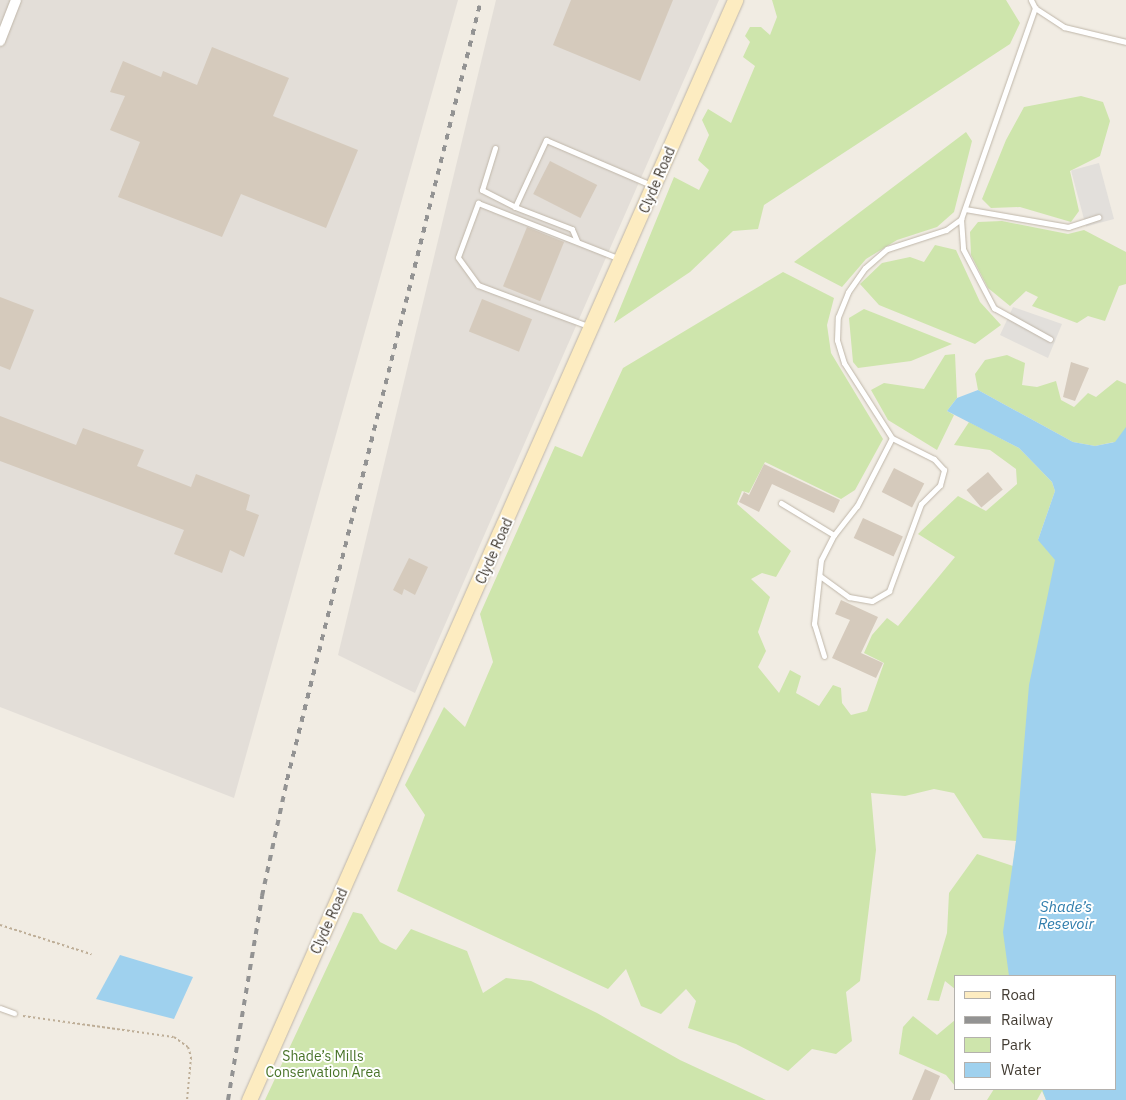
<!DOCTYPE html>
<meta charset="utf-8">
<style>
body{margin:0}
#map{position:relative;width:1126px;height:1100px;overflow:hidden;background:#f1ece3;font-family:"IBM Plex Sans",sans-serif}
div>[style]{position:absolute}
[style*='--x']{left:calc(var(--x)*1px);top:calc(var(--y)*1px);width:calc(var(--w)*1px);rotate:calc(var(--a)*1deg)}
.industrial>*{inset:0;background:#e3ded8}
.green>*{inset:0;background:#cee5ac}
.parking>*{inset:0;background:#e2dfdb;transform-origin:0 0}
.water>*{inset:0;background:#9fd1ee}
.building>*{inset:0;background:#d5cabc;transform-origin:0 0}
.path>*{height:2px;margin-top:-1px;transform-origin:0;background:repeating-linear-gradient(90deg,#beae97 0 2.5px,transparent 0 5px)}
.roads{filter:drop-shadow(0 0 1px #bfb6a9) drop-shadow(0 0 1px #bfb6a9)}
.lane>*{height:5px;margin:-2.5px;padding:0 2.5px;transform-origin:2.5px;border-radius:2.5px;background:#fff}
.street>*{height:10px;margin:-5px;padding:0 5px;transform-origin:5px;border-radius:5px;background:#fff}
.secondary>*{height:15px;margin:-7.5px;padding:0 7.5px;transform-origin:7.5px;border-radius:7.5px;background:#fdecc1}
.rail>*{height:4px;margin-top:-2px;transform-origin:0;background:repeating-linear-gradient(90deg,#939393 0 6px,transparent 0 12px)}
span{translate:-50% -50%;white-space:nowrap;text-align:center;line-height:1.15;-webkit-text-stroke:4px #fff;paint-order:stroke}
.street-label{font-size:14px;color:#433c33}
.park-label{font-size:14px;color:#487328}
.water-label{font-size:15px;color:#2f7dac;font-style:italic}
.legend{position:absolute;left:954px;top:975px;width:162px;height:115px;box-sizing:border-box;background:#fff;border:1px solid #b4b1ad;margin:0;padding:6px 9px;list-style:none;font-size:15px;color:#433c33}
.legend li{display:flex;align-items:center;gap:10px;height:25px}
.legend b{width:25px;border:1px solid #b4b1ad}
</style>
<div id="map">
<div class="industrial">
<i style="clip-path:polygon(0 0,458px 0,234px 798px,0 707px)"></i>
<i style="clip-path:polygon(496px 0,719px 0,415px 693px,338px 655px)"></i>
</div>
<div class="green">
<i style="clip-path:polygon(772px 0,1006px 0,1020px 23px,1010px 44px,764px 205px,758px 229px,733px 231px,690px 272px,614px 323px,674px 177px,699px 190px,709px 170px,698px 160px,709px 135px,702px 120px,708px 109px,731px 123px,755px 66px,743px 57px,750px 42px,745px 36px,750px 27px,761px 27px,770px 35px,777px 17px)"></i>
<i style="clip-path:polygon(1081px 96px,1103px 102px,1110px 121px,1100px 156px,1070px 171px,1079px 211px,1071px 222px,1020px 207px,991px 208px,982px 199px,1006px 140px,1024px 107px)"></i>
<i style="clip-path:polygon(966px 132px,972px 141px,954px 212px,937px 227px,897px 240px,866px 259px,842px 287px,794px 262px)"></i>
<i style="clip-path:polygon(1002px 221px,1068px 234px,1084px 230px,1126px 252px,1126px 284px,1119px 286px,1105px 321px,1088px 316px,1077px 323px,1032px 306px,1038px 297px,1026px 291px,1010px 306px,988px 288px,971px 255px,970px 232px,978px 222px)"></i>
<i style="clip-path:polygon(935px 245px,956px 250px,980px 302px,1001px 325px,975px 344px,879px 305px,860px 284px,882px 263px,910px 257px,924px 262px)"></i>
<i style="clip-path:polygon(783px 272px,834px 298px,827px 325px,831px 353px,883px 439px,855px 490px,841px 499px,765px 462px,749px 493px,742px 491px,737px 504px,791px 551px,776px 577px,762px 573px,751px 579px,770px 597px,758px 632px,766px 651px,758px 667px,779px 693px,790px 670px,801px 676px,796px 693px,819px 706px,833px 685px,841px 688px,842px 703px,851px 715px,867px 711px,884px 663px,864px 653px,872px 635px,887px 618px,898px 626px,955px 557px,918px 534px,958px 496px,986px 511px,1017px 484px,1016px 469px,990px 450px,954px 445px,969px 422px,1019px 448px,1052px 482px,1055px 491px,1038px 540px,1114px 442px,1095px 446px,1073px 442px,978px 390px,975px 374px,985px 360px,1007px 355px,1025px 363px,1022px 385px,1037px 387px,1056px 381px,1061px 400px,1074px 407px,1088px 393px,1096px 397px,1117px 380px,1126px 384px,1126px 1100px,1046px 1100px,1042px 1091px,1037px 1100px,987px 1100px,994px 1089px,1115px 1089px,1115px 976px,955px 976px,955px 989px,945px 981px,939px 1001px,927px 1000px,947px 933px,949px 893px,977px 854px,1013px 866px,1016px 841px,983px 838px,954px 793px,934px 789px,905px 796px,871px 793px,876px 850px,860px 981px,846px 992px,852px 1041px,836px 1054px,812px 1049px,788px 1071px,736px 1044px,688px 1028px,696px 1001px,686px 989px,661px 1014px,641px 1006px,626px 969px,608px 989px,397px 891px,425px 815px,405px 785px,444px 707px,465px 727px,493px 662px,480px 614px,555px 446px,582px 457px,623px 368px)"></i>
<i style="clip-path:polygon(864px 309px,952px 344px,911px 361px,858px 368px,853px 362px,849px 318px)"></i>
<i style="clip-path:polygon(955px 354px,957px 398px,947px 411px,954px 415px,937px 450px,888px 420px,871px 390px,884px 383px,924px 389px,945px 355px)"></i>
<i style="clip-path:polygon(353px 912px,362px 914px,380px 942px,396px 950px,411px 929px,467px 951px,483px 993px,506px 978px,531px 981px,597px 1013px,680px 1060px,766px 1100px,265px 1100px)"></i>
<i style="clip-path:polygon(913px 1016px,937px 1035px,955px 1020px,955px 1086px,946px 1075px,899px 1054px,903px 1027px)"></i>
</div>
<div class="parking">
<i style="left:1099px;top:163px;width:58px;height:29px;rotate:75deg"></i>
<i style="clip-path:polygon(1013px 307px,1062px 324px,1048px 358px,1000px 335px)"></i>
</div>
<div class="water">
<i style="clip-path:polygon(978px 390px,1073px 442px,1095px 446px,1115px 442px,1126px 427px,1126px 1100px,1046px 1100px,1042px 1089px,1115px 1089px,1115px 976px,1009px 976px,1003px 932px,1016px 841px,1029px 685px,1055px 560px,1038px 540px,1055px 491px,1052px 482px,1019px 448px,947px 411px,957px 398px)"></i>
<i style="clip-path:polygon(120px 955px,193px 977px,174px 1019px,96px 999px)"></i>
</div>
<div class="building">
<i style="clip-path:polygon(571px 0,673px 0,640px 81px,553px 45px)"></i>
<i style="clip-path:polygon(212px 47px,289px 78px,273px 116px,358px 150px,326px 228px,241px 194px,222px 237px,118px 197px,140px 142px,110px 130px,125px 96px,110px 92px,123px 61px,161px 77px,163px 71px,197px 85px)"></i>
<i style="left:550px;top:161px;width:53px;height:37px;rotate:27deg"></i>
<i style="left:527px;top:227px;width:40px;height:64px;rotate:22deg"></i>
<i style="clip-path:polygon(0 297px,34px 310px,10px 370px,0 366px)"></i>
<i style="left:482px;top:299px;width:54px;height:35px;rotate:22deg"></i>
<i style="clip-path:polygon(1071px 362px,1089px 368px,1075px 401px,1063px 397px)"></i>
<i style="clip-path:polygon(0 416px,76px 445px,83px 428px,144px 450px,137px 466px,191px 487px,196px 474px,250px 495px,246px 510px,259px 515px,244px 557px,230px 550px,222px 573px,174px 554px,184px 530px,0 461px)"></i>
<i style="clip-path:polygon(764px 464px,840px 500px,834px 513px,772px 484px,759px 512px,739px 502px,744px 492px,749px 495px)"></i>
<i style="left:894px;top:468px;width:34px;height:27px;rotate:27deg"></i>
<i style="left:988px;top:472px;width:23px;height:28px;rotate:50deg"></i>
<i style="left:863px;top:518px;width:44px;height:22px;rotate:25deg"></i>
<i style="clip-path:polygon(409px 558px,428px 567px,415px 595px,404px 589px,402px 595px,393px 590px)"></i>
<i style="clip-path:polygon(841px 600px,878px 617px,861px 653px,883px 663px,876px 678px,832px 658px,850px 620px,835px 614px)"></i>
<i style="clip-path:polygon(925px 1069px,940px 1076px,930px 1100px,912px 1100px)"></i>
</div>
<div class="path">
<i style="--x:0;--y:925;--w:96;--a:17.7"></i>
<i style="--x:23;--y:1016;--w:152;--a:7.9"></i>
<i style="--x:174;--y:1037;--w:17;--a:36"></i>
<i style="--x:188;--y:1047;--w:10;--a:73"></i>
<i style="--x:191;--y:1057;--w:43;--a:95.3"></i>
</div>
<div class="roads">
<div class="lane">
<i style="--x:1031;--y:0;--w:9;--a:63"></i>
<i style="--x:1035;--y:8;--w:35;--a:33"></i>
<i style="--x:1064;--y:27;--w:64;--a:13.6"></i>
<i style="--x:495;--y:148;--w:44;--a:107.2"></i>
<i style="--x:482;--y:190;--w:37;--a:27"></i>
<i style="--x:965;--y:209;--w:105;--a:9.9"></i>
<i style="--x:1068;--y:227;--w:32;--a:-18"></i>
<i style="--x:961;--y:219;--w:30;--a:86"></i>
<i style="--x:963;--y:249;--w:67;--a:62.3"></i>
<i style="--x:994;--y:308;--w:64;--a:29"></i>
<i style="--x:577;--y:241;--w:13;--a:-113"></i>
<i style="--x:572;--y:229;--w:61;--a:-158.9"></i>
<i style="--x:515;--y:207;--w:74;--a:-65.2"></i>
<i style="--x:546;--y:140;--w:114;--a:23.2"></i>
<i style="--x:588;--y:326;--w:117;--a:-159.6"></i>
<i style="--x:478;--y:285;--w:34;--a:-126"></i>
<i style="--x:458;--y:257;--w:58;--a:-69.7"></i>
<i style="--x:478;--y:203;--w:153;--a:21.5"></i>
<i style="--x:781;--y:503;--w:62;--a:31.1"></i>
<i style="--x:820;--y:576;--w:36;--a:36"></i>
<i style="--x:849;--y:597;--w:23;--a:10"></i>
<i style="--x:872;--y:601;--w:20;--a:-30"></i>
<i style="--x:889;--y:591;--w:93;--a:-69.8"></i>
<i style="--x:921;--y:504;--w:27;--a:-45"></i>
<i style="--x:940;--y:485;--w:16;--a:-75"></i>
<i style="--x:944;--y:470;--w:15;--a:-132"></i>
<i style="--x:934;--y:459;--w:47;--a:-153.4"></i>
<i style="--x:892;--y:438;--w:89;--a:-122.6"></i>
<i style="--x:844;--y:363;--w:24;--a:-107"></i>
<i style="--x:837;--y:340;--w:23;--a:-88"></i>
<i style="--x:838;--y:317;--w:27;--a:-68"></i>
<i style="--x:848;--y:292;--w:29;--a:-55"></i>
<i style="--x:865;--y:268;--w:29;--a:-41"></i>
<i style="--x:887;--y:249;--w:62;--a:-17.9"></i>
<i style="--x:946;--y:230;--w:19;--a:-36"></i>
<i style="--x:961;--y:219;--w:224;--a:-70.7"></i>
<i style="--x:824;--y:656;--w:34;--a:-107"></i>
<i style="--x:814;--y:624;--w:64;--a:-83.8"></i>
<i style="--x:821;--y:560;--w:28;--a:-63"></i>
<i style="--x:834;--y:535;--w:37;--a:-52"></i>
<i style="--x:857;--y:506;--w:76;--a:-62.8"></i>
<i style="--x:0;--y:1008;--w:15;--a:20"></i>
</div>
<div class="street">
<i style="--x:0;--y:41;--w:44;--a:-68.7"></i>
</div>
<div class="secondary">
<i style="--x:249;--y:1100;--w:1203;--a:-66.16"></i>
</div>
</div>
<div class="rail">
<i style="--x:228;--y:1100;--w:207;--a:-80.5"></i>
<i style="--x:262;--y:896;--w:119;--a:-77.8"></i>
<i style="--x:287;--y:780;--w:804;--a:-76.03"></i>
</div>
<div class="street-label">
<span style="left:657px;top:180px;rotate:-67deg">Clyde Road</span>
<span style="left:494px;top:551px;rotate:-66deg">Clyde Road</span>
<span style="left:329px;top:921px;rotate:-66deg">Clyde Road</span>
</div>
<div class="park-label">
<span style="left:323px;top:1064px">Shade’s Mills<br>Conservation Area</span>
</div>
<div class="water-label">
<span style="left:1066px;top:915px">Shade’s<br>Resevoir</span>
</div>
<ul class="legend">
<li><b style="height:6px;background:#fdecc1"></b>Road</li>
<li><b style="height:6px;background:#939393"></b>Railway</li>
<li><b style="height:14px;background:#cee5ac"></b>Park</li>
<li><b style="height:14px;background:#9fd1ee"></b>Water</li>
</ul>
</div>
